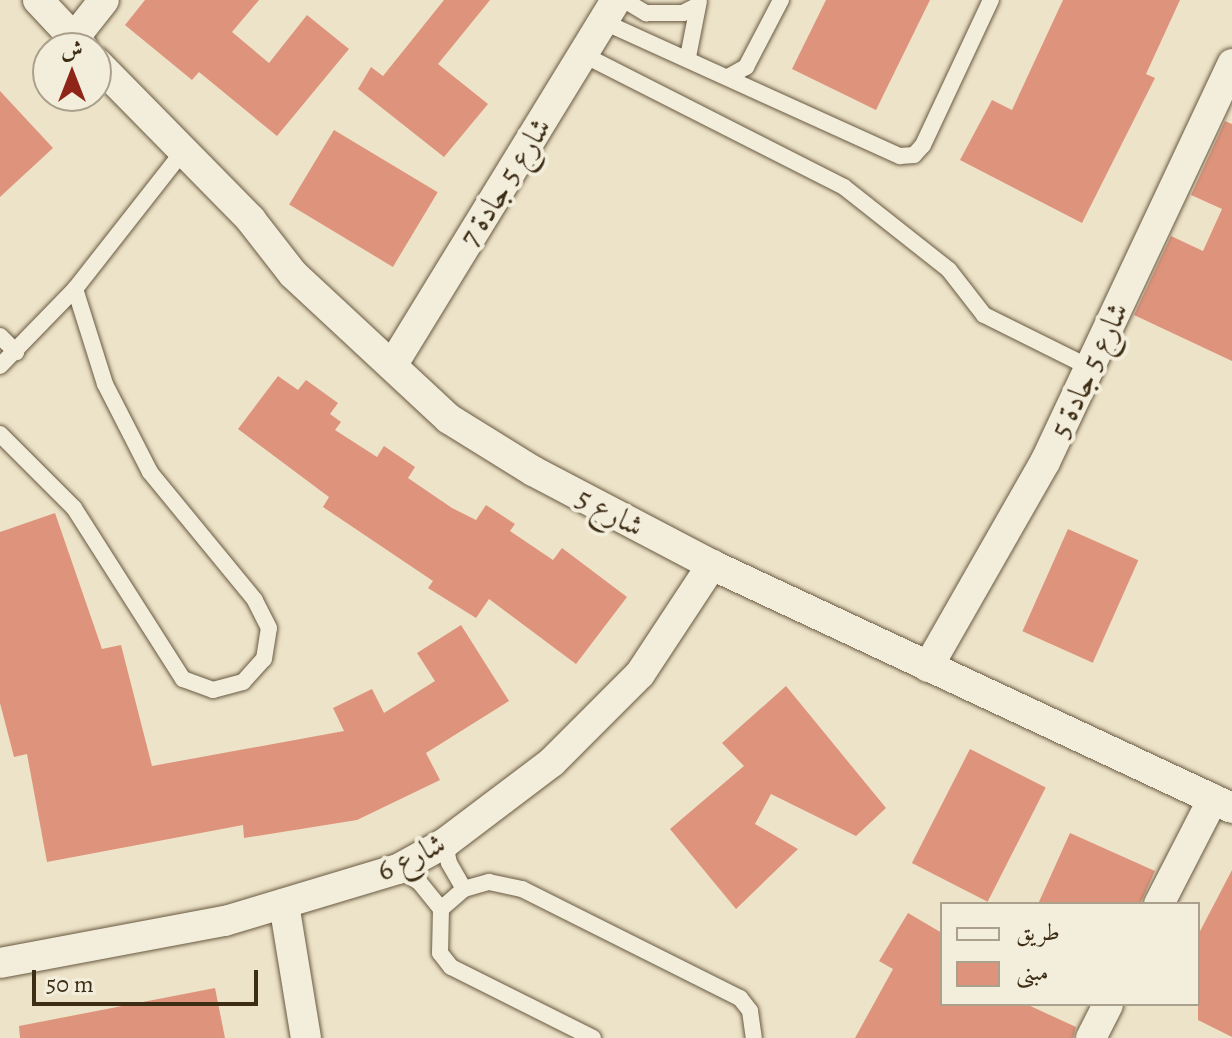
<!DOCTYPE html>
<meta charset="utf-8">
<style>
body{margin:0}
#map{position:relative;width:1232px;height:1038px;overflow:hidden;background:#ede3c8;font-family:Alegreya,Amiri,serif}
div>[style]{position:absolute}
[style*='--x']{left:calc(var(--x)*1px);top:calc(var(--y)*1px);width:calc(var(--w)*1px);rotate:calc(var(--a)*1deg)}
.building>*{inset:0;background:#de947c;transform-origin:0 0}
.roads{filter:drop-shadow(0 0 2px #695a42) drop-shadow(0 0 2px #695a42)}
.lane>*{height:16px;margin:-8px;padding:0 8px;transform-origin:8px;border-radius:8px;background:#f3eddb}
.street>*{height:30px;margin:-15px;padding:0 15px;transform-origin:15px;border-radius:15px;background:#f3eddb}
span{translate:-50% -50%;white-space:nowrap;text-align:center;line-height:1.15;-webkit-text-stroke:8px #f3eddb;paint-order:stroke}
.street-label{font-size:30px;color:#3d2d15}
.legend{position:absolute;left:940px;top:902px;width:260px;height:104px;box-sizing:border-box;background:#f3eddb;border:2px solid #aaa08c;margin:0;padding:10px 14px;list-style:none;font-size:24px;color:#3d2d15}
.legend li{display:flex;align-items:center;gap:16px;height:40px}
.legend b{width:40px;border:2px solid #aaa08c}
.north{position:absolute;left:32px;top:32px;width:80px;height:80px;box-sizing:border-box;background:#f3eddb;border:2px solid #aaa08c;border-radius:50%;rotate:0deg;font-size:22px;font-weight:700;line-height:32px;text-align:center;color:#3d2d15}
.north::after{content:'';display:block;margin:auto;width:28px;height:36px;background:#8f2418;clip-path:polygon(50% 0,100% 100%,50% 72%,0 100%)}
.scale{position:absolute;left:32px;top:970px;width:226px;height:36px;box-sizing:border-box;border:4px solid #3d2d15;border-top:0;padding-left:10px;font-size:24px;line-height:28px;white-space:nowrap;color:#3d2d15;-webkit-text-stroke:6px #f3eddb;paint-order:stroke}
</style>
<div id="map">
<div class="building">
<i style="clip-path:polygon(145px 0,259px 0,232px 32px,269px 63px,307px 15px,349px 49px,277px 136px,199px 72px,192px 80px,125px 25px)"></i>
<i style="clip-path:polygon(444px 0,490px 0,438px 64px,488px 104px,444px 157px,358px 89px,371px 67px,383px 76px)"></i>
<i style="clip-path:polygon(826px 0,930px 0,876px 110px,792px 69px)"></i>
<i style="clip-path:polygon(1063px 0,1180px 0,1146px 74px,1155px 78px,1082px 223px,960px 160px,992px 100px,1012px 110px)"></i>
<i style="clip-path:polygon(0 91px,53px 148px,0 197px)"></i>
<i style="clip-path:polygon(1225px 121px,1232px 124px,1232px 361px,1134px 315px,1171px 236px,1203px 251px,1222px 209px,1191px 195px)"></i>
<i style="left:334px;top:130px;width:121px;height:87px;rotate:31deg"></i>
<i style="clip-path:polygon(278px 376px,298px 390px,306px 380px,338px 403px,330px 414px,341px 422px,335px 430px,377px 457px,384px 446px,415px 467px,408px 478px,452px 508px,476px 520px,486px 505px,515px 524px,510px 531px,553px 560px,562px 548px,627px 597px,576px 664px,489px 599px,476px 618px,428px 588px,433px 581px,323px 507px,329px 497px,238px 429px)"></i>
<i style="clip-path:polygon(55px 513px,102px 649px,121px 645px,152px 766px,344px 731px,333px 708px,372px 689px,384px 713px,435px 681px,417px 653px,461px 625px,509px 701px,426px 753px,440px 780px,357px 820px,244px 838px,243px 825px,47px 862px,27px 754px,14px 757px,0 703px,0 532px)"></i>
<i style="left:1068px;top:529px;width:77px;height:112px;rotate:24deg"></i>
<i style="clip-path:polygon(786px 686px,886px 808px,856px 836px,771px 794px,755px 824px,798px 849px,736px 909px,670px 829px,744px 766px,722px 743px)"></i>
<i style="left:970px;top:749px;width:85px;height:128px;rotate:27deg"></i>
<i style="clip-path:polygon(1070px 833px,1155px 871px,1140px 904px,1038px 904px)"></i>
<i style="clip-path:polygon(1232px 870px,1232px 1037px,1198px 1020px,1198px 935px)"></i>
<i style="clip-path:polygon(908px 913px,942px 933px,942px 1004px,1026px 1004px,1076px 1027px,1073px 1038px,855px 1038px,893px 969px,879px 961px)"></i>
<i style="clip-path:polygon(215px 988px,225px 1038px,20px 1038px,19px 1026px)"></i>
</div>
<div class="roads">
<div class="lane">
<i style="--x:624;--y:0;--w:26;--a:31"></i>
<i style="--x:646;--y:13;--w:37;--a:0"></i>
<i style="--x:683;--y:13;--w:16;--a:-27"></i>
<i style="--x:604;--y:22;--w:325;--a:24.4"></i>
<i style="--x:900;--y:156;--w:14;--a:-4"></i>
<i style="--x:914;--y:155;--w:13;--a:-48"></i>
<i style="--x:923;--y:145;--w:160;--a:-64.9"></i>
<i style="--x:584;--y:55;--w:292;--a:26.9"></i>
<i style="--x:844;--y:187;--w:134;--a:38.3"></i>
<i style="--x:949;--y:270;--w:57;--a:52.1"></i>
<i style="--x:984;--y:315;--w:119;--a:26.4"></i>
<i style="--x:688;--y:57;--w:57;--a:-78.9"></i>
<i style="--x:728;--y:77;--w:21;--a:-29"></i>
<i style="--x:746;--y:67;--w:76;--a:-62.4"></i>
<i style="--x:0;--y:336;--w:23;--a:45"></i>
<i style="--x:0;--y:366;--w:107;--a:-45.8"></i>
<i style="--x:75;--y:289;--w:172;--a:-51.9"></i>
<i style="--x:0;--y:434;--w:105;--a:45"></i>
<i style="--x:74;--y:508;--w:203;--a:57.5"></i>
<i style="--x:183;--y:679;--w:32;--a:20"></i>
<i style="--x:213;--y:690;--w:31;--a:-15"></i>
<i style="--x:243;--y:682;--w:31;--a:-48"></i>
<i style="--x:264;--y:659;--w:31;--a:-81"></i>
<i style="--x:269;--y:628;--w:31;--a:-117"></i>
<i style="--x:255;--y:600;--w:166;--a:-129.4"></i>
<i style="--x:150;--y:472;--w:99;--a:-117.1"></i>
<i style="--x:105;--y:384;--w:100;--a:-107.5"></i>
<i style="--x:445;--y:843;--w:20;--a:79"></i>
<i style="--x:449;--y:863;--w:30;--a:60"></i>
<i style="--x:398;--y:869;--w:26;--a:32"></i>
<i style="--x:420;--y:883;--w:33;--a:51"></i>
<i style="--x:593;--y:1038;--w:159;--a:-153.4"></i>
<i style="--x:451;--y:967;--w:18;--a:-128"></i>
<i style="--x:440;--y:953;--w:44;--a:-88.7"></i>
<i style="--x:441;--y:909;--w:30;--a:-41"></i>
<i style="--x:464;--y:889;--w:26;--a:-16"></i>
<i style="--x:489;--y:882;--w:34;--a:12"></i>
<i style="--x:522;--y:889;--w:244;--a:26.6"></i>
<i style="--x:740;--y:998;--w:16;--a:52"></i>
<i style="--x:750;--y:1011;--w:27;--a:82"></i>
</div>
<div class="street">
<i style="--x:38;--y:0;--w:66;--a:46.8"></i>
<i style="--x:74;--y:38;--w:48;--a:-51.7"></i>
<i style="--x:96;--y:62;--w:221;--a:45.5"></i>
<i style="--x:251;--y:220;--w:68;--a:52.1"></i>
<i style="--x:293;--y:274;--w:213;--a:42.9"></i>
<i style="--x:449;--y:419;--w:99;--a:31.8"></i>
<i style="--x:533;--y:471;--w:202;--a:27.7"></i>
<i style="--x:712;--y:565;--w:574;--a:25.05"></i>
<i style="--x:393;--y:364;--w:427;--a:-58.5"></i>
<i style="--x:928;--y:667;--w:236;--a:-60.3"></i>
<i style="--x:1045;--y:462;--w:440;--a:-64.8"></i>
<i style="--x:284;--y:904;--w:136;--a:80.7"></i>
<i style="--x:1159;--y:904;--w:118;--a:-62.8"></i>
<i style="--x:0;--y:963;--w:229;--a:-10.6"></i>
<i style="--x:225;--y:921;--w:181;--a:-16.7"></i>
<i style="--x:398;--y:869;--w:54;--a:-29"></i>
<i style="--x:445;--y:843;--w:134;--a:-37.1"></i>
<i style="--x:552;--y:762;--w:124;--a:-45"></i>
<i style="--x:640;--y:674;--w:131;--a:-56.6"></i>
<i style="--x:1091;--y:1038;--w:38;--a:-63"></i>
</div>
</div>
<div class="street-label">
<span style="left:505px;top:182px;rotate:-58deg">شارع 5 جادة 7</span>
<span style="left:1089px;top:370px;rotate:-65deg">شارع 5 جادة 5</span>
<span style="left:610px;top:512px;rotate:28deg">شارع 5</span>
<span style="left:411px;top:857px;rotate:-26deg">شارع 6</span>
</div>
<ul class="legend">
<li><b style="height:10px;background:#f3eddb"></b>طريق</li>
<li><b style="height:22px;background:#de947c"></b>مبنى</li>
</ul>
<div class="north">ش</div>
<div class="scale">50 m</div>
</div>
